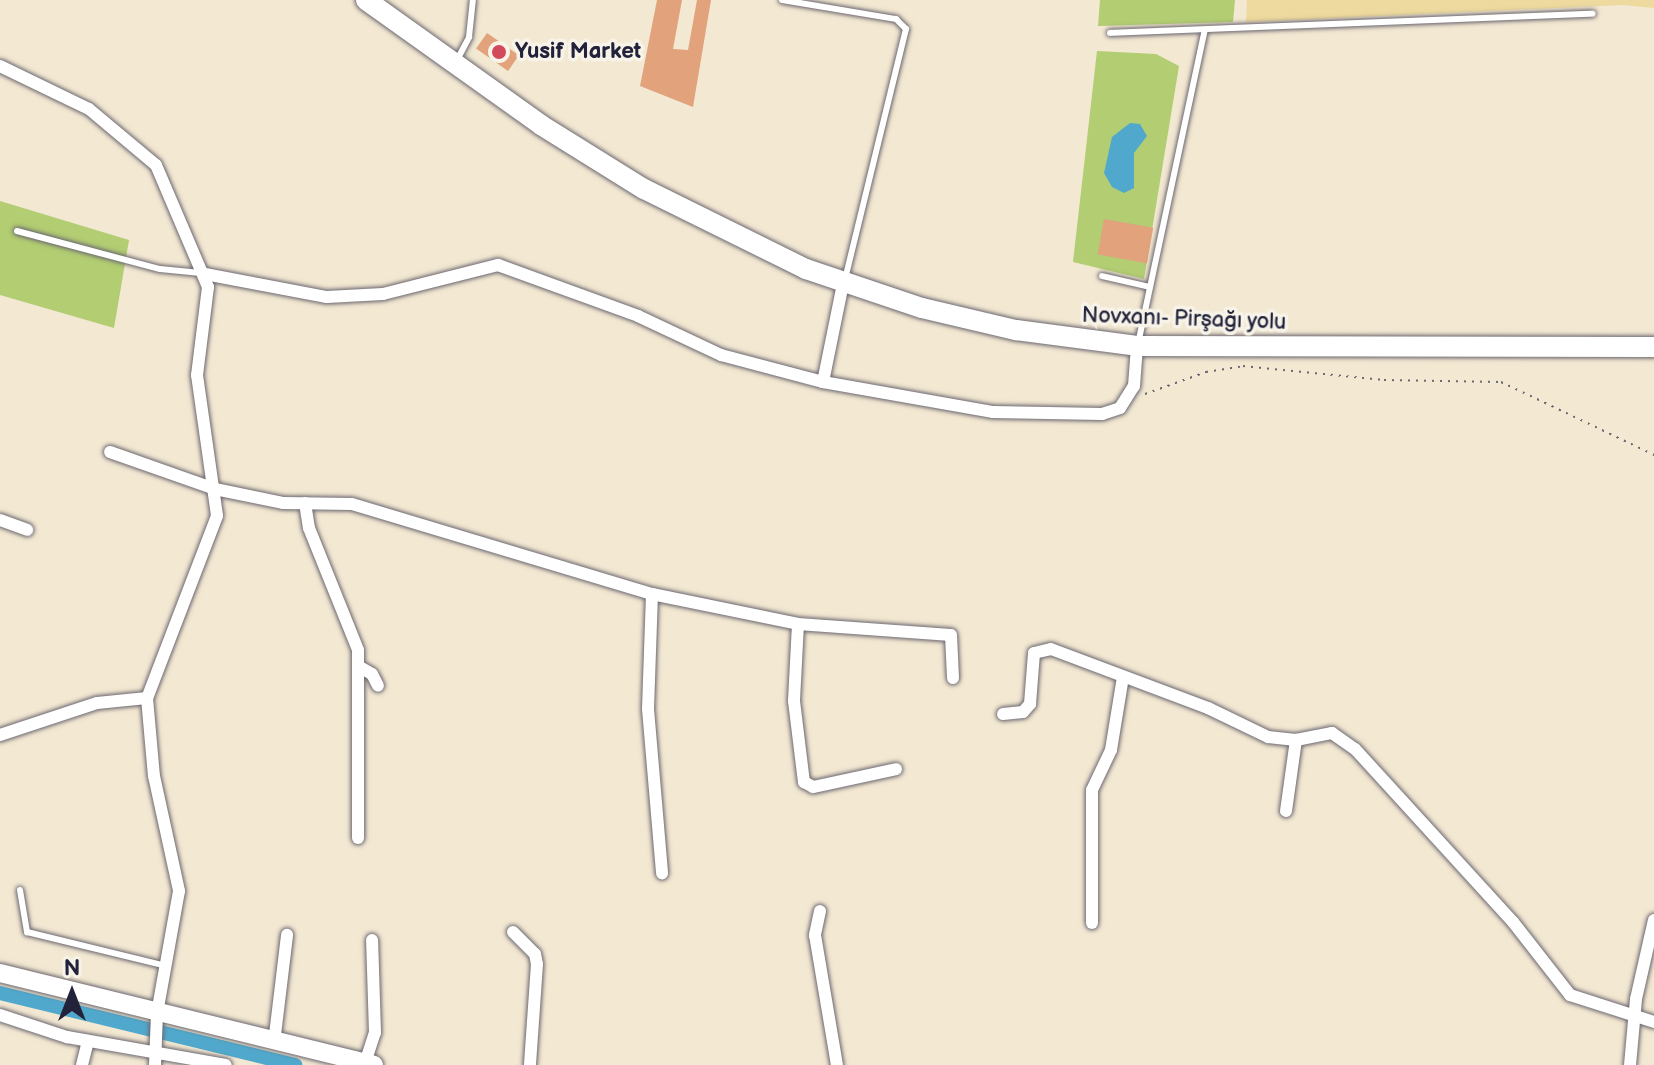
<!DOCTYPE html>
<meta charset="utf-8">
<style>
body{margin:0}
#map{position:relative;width:1654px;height:1065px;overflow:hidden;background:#f3e8d2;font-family:"Balsamiq Sans",sans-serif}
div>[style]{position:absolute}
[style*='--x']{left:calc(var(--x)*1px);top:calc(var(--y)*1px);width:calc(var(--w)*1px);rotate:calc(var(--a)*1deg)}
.green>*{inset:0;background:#b2cd72}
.sand>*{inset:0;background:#eeda9e}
.water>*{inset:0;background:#50a9cd}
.canal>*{height:14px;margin:-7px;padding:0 7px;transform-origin:7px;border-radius:7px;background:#50a9cd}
.building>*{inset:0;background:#e1a27c;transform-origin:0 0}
.path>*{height:2px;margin-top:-1px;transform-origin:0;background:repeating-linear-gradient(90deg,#6b6770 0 2px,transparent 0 8px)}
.roads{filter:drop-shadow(0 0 2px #6b6770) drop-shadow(0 0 2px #6b6770)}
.lane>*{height:6px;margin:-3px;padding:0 3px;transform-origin:3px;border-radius:3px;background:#fff}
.street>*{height:12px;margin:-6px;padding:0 6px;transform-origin:6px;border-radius:6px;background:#fff}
.secondary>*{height:18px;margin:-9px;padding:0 9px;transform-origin:9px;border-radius:9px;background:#fff}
.primary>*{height:20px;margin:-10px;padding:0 10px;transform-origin:10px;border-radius:10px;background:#fff}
.dots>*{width:22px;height:22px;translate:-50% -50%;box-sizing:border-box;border:4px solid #f7f3e8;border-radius:50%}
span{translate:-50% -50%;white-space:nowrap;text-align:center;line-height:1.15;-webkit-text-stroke:7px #f7f3e8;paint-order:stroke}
.poi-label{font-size:22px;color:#22223b;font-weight:700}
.left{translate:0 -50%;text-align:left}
.street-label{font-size:22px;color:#22223b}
.north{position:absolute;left:32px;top:953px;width:80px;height:80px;-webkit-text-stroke:6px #f7f3e8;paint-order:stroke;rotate:0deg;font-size:22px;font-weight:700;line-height:32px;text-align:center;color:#22223b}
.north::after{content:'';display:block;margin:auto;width:28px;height:36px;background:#22223b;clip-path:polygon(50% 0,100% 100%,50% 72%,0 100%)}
</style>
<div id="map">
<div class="green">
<i style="clip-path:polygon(1100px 0,1235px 0,1233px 22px,1098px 26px)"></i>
<i style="clip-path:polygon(1097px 51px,1156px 54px,1179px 66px,1144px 279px,1073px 262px)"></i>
<i style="clip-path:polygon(0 201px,129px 240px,114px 328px,0 295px)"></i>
</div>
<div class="sand">
<i style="clip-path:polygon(1247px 0,1654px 0,1654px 8px,1623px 5px,1246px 22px)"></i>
</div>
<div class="water">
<i style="clip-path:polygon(1130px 123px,1140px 124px,1147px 136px,1134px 153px,1134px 188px,1124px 193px,1112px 187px,1104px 173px,1112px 137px)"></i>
</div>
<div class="canal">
<i style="--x:0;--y:993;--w:304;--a:13.7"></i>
</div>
<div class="building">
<i style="clip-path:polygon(657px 0,682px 0,673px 49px,688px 50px,697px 0,711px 0,693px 107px,640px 86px)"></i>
<i style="left:487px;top:33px;width:39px;height:19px;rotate:35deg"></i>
<i style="left:1104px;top:219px;width:50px;height:36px;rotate:10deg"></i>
</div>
<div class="path">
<i style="--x:1145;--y:394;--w:65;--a:-19.8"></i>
<i style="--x:1206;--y:372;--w:37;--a:-9"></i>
<i style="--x:1243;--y:366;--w:142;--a:5.7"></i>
<i style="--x:1384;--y:380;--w:117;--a:1"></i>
<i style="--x:1501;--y:382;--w:170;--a:25.5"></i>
</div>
<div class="roads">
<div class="lane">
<i style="--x:782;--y:0;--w:116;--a:9.5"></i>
<i style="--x:896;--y:19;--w:14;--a:45"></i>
<i style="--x:906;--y:29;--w:257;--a:103.7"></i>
<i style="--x:1110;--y:33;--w:483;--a:-2.3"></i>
<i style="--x:457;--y:60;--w:26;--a:-62"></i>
<i style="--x:469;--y:37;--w:37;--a:-84"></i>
<i style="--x:17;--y:231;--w:148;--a:14.9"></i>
<i style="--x:160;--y:269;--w:41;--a:5.6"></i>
<i style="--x:1102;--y:276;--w:49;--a:12.9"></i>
<i style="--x:1138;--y:344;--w:321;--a:-78"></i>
<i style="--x:20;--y:890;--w:43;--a:80.5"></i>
<i style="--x:27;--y:932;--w:143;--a:13.7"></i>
</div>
<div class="street">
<i style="--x:0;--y:66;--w:99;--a:25.8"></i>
<i style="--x:89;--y:109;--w:87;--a:39.9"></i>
<i style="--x:156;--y:165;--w:133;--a:66.9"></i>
<i style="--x:208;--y:287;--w:89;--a:97.1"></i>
<i style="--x:197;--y:375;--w:142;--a:81.9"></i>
<i style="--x:217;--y:516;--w:195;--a:111"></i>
<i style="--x:147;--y:698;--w:78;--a:84.9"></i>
<i style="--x:154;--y:776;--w:118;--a:77.7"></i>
<i style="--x:179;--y:891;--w:124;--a:100.2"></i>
<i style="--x:157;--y:1013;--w:52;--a:92.2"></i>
<i style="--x:205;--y:274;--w:124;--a:10.7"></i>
<i style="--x:327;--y:297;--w:56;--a:-3.1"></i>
<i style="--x:383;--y:294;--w:119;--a:-14.2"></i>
<i style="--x:498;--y:265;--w:149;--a:20"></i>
<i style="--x:638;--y:316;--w:92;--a:25.2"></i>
<i style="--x:721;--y:355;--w:106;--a:14.8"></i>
<i style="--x:823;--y:382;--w:173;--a:10"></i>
<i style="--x:993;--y:412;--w:109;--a:1.1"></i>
<i style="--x:1102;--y:414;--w:19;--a:-18"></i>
<i style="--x:1120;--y:408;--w:26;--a:-58"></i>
<i style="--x:1134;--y:386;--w:40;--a:-85.7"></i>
<i style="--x:823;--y:382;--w:100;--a:-78.5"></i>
<i style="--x:110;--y:452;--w:111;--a:19.4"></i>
<i style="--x:215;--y:489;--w:69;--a:11.6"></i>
<i style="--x:283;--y:503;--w:69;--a:0.8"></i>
<i style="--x:352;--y:504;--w:313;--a:16.7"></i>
<i style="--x:652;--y:594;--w:149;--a:11.6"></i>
<i style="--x:798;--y:624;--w:153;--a:4.1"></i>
<i style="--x:951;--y:635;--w:43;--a:87.3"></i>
<i style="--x:305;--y:503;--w:25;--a:81"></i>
<i style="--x:309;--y:528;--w:131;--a:68.1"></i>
<i style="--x:358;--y:650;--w:188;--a:90"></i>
<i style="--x:0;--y:520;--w:29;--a:20"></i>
<i style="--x:652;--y:594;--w:115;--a:92"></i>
<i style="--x:648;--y:709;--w:165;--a:85.1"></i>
<i style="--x:798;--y:624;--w:77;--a:93"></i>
<i style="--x:794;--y:701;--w:82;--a:83"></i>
<i style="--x:804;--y:782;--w:10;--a:29"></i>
<i style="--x:813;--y:787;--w:85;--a:-12.2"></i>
<i style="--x:358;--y:666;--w:16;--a:30"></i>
<i style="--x:372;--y:674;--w:13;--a:63"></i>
<i style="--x:1003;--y:714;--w:20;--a:-6"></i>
<i style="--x:1023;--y:712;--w:11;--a:-49"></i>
<i style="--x:1030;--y:704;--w:51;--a:-85.5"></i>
<i style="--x:1034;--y:653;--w:17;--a:-13"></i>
<i style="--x:1051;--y:649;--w:168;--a:20.6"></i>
<i style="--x:1208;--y:708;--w:67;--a:25.8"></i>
<i style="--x:1268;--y:737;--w:28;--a:6"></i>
<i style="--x:1296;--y:740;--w:37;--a:-11"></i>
<i style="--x:1332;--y:733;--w:28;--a:35"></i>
<i style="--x:1355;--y:749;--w:234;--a:47.6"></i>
<i style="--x:1513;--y:922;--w:93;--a:52"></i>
<i style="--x:1570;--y:995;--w:88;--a:17.8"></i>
<i style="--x:0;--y:735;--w:102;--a:-18.3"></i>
<i style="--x:97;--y:703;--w:50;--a:-5.7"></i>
<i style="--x:1286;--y:811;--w:72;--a:-82"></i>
<i style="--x:820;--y:911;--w:25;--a:102"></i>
<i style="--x:815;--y:935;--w:132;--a:80.4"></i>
<i style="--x:1092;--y:923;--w:133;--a:-90"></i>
<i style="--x:1092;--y:790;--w:44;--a:-64.6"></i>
<i style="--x:1111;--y:750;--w:74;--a:-80.7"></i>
<i style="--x:513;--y:932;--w:31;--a:45"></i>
<i style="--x:535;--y:954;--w:10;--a:79"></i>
<i style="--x:537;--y:964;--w:101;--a:94"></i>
<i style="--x:0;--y:1015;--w:71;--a:18.2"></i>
<i style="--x:67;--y:1037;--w:161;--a:10"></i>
<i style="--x:274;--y:1043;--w:109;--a:-83.1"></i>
<i style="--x:365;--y:1063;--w:32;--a:-72"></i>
<i style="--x:375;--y:1033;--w:93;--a:-91.8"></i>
<i style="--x:82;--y:1065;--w:25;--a:-76"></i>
<i style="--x:1630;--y:1065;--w:66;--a:-84.8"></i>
<i style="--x:1636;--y:999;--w:81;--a:-77.2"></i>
</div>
<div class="secondary">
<i style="--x:0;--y:973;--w:385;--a:13.8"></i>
</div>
<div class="primary">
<i style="--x:366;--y:0;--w:215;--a:35.5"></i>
<i style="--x:541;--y:125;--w:121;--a:31.9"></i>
<i style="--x:644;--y:189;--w:181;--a:26.3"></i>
<i style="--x:806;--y:269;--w:122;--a:18.6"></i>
<i style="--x:922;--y:308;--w:97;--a:13.2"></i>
<i style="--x:1016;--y:330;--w:122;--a:7.5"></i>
<i style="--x:1137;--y:346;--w:517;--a:0.11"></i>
</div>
</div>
<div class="dots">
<i style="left:499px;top:52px;background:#d1495b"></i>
</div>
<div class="poi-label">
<span class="left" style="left:515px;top:52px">Yusif Market</span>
</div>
<div class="street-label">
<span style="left:1184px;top:319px;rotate:2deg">Novxanı- Pirşağı yolu</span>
</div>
<div class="north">N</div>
</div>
